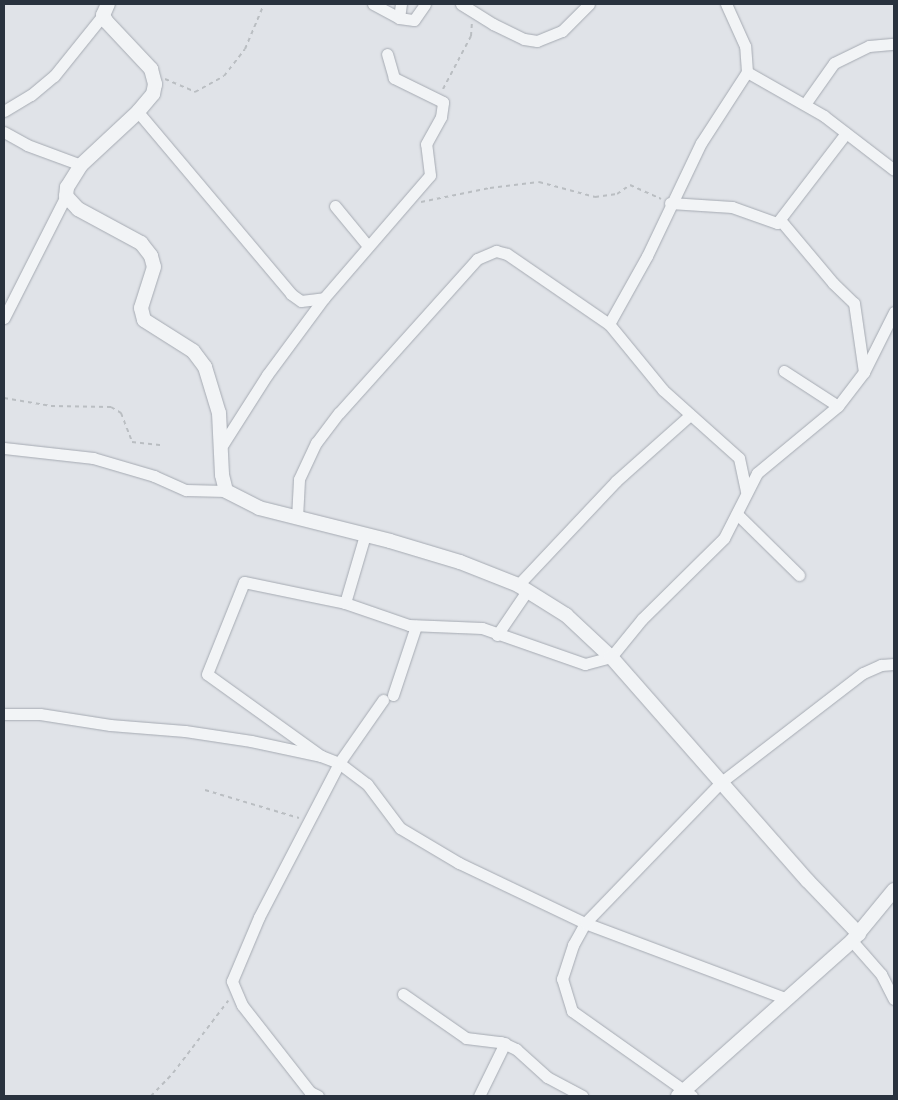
<!DOCTYPE html>
<style>
body{margin:0}
#map{position:relative;width:898px;height:1100px;overflow:hidden;background:#e0e3e8;font-family:"Golos Text",sans-serif}
div>[style]{position:absolute}
[style*='--x']{left:calc(var(--x)*1px);top:calc(var(--y)*1px);width:calc(var(--w)*1px);rotate:calc(var(--a)*1deg)}
.path>*{height:2px;margin-top:-1px;transform-origin:0;background:repeating-linear-gradient(90deg,#babec2 0 4px,transparent 0 8px)}
.roads{filter:drop-shadow(0 0 1px #a5aab2) drop-shadow(0 0 1px #a5aab2)}
.minor>*{height:11px;margin:-5.5px;padding:0 5.5px;transform-origin:5.5px;border-radius:5.5px;background:#f2f4f6}
.tertiary>*{height:14px;margin:-7px;padding:0 7px;transform-origin:7px;border-radius:7px;background:#f2f4f6}
span{translate:-50% -50%;white-space:nowrap;text-align:center;line-height:1.15;-webkit-text-stroke:4px #eff2f5;paint-order:stroke}
.frame{position:absolute;inset:0;border:5px solid #29323e;pointer-events:none}
</style>
<div id="map">
<div class="path">
<i style="--x:165;--y:79;--w:33;--a:23"></i>
<i style="--x:195;--y:92;--w:33;--a:-29"></i>
<i style="--x:224;--y:76;--w:34;--a:-52"></i>
<i style="--x:245;--y:49;--w:49;--a:-67.1"></i>
<i style="--x:443;--y:89;--w:60;--a:-62.2"></i>
<i style="--x:471;--y:36;--w:13;--a:-86"></i>
<i style="--x:421;--y:202;--w:70;--a:-11.5"></i>
<i style="--x:490;--y:188;--w:49;--a:-7"></i>
<i style="--x:539;--y:182;--w:58;--a:15"></i>
<i style="--x:595;--y:197;--w:22;--a:-8"></i>
<i style="--x:617;--y:194;--w:16;--a:-35"></i>
<i style="--x:630;--y:185;--w:34;--a:24"></i>
<i style="--x:4;--y:398;--w:48;--a:9.7"></i>
<i style="--x:51;--y:406;--w:60;--a:1"></i>
<i style="--x:111;--y:407;--w:12;--a:31"></i>
<i style="--x:121;--y:413;--w:31;--a:69"></i>
<i style="--x:132;--y:442;--w:30;--a:6"></i>
<i style="--x:205;--y:790;--w:98;--a:16.6"></i>
<i style="--x:151;--y:1096;--w:32;--a:-46"></i>
<i style="--x:173;--y:1073;--w:91;--a:-52.6"></i>
</div>
<div class="roads">
<div class="minor">
<i style="--x:373;--y:4;--w:30;--a:28"></i>
<i style="--x:399;--y:18;--w:15;--a:8"></i>
<i style="--x:414;--y:20;--w:19;--a:-55"></i>
<i style="--x:461;--y:4;--w:38;--a:32"></i>
<i style="--x:493;--y:24;--w:34;--a:26"></i>
<i style="--x:524;--y:39;--w:13;--a:9"></i>
<i style="--x:537;--y:41;--w:27;--a:-22"></i>
<i style="--x:562;--y:31;--w:38;--a:-45"></i>
<i style="--x:399;--y:18;--w:14;--a:-82"></i>
<i style="--x:747;--y:72;--w:89;--a:29.7"></i>
<i style="--x:824;--y:116;--w:88;--a:37.6"></i>
<i style="--x:805;--y:104;--w:50;--a:-54.7"></i>
<i style="--x:834;--y:63;--w:39;--a:-26"></i>
<i style="--x:869;--y:46;--w:25;--a:-5"></i>
<i style="--x:4;--y:111;--w:31;--a:-31"></i>
<i style="--x:31;--y:95;--w:30;--a:-40"></i>
<i style="--x:54;--y:76;--w:78;--a:-51.2"></i>
<i style="--x:138;--y:112;--w:238;--a:49.9"></i>
<i style="--x:291;--y:294;--w:12;--a:35"></i>
<i style="--x:301;--y:301;--w:23;--a:-7"></i>
<i style="--x:4;--y:132;--w:26;--a:29"></i>
<i style="--x:27;--y:145;--w:58;--a:20.3"></i>
<i style="--x:670;--y:203;--w:62;--a:3.7"></i>
<i style="--x:732;--y:207;--w:48;--a:19.6"></i>
<i style="--x:777;--y:223;--w:113;--a:-52.5"></i>
<i style="--x:335;--y:206;--w:52;--a:50.5"></i>
<i style="--x:781;--y:221;--w:81;--a:50"></i>
<i style="--x:833;--y:283;--w:29;--a:44"></i>
<i style="--x:854;--y:303;--w:70;--a:81.8"></i>
<i style="--x:4;--y:318;--w:137;--a:-63.1"></i>
<i style="--x:609;--y:324;--w:78;--a:-60.8"></i>
<i style="--x:647;--y:256;--w:125;--a:-64.5"></i>
<i style="--x:701;--y:143;--w:85;--a:-57.1"></i>
<i style="--x:747;--y:72;--w:26;--a:-94"></i>
<i style="--x:745;--y:46;--w:46;--a:-114.3"></i>
<i style="--x:784;--y:371;--w:64;--a:32.9"></i>
<i style="--x:223;--y:444;--w:82;--a:-57.5"></i>
<i style="--x:267;--y:375;--w:96;--a:-53.5"></i>
<i style="--x:324;--y:298;--w:162;--a:-49.2"></i>
<i style="--x:430;--y:175;--w:31;--a:-97"></i>
<i style="--x:426;--y:144;--w:31;--a:-61"></i>
<i style="--x:441;--y:117;--w:15;--a:-82"></i>
<i style="--x:443;--y:102;--w:55;--a:-153.9"></i>
<i style="--x:394;--y:78;--w:25;--a:-106"></i>
<i style="--x:4;--y:448;--w:90;--a:6.4"></i>
<i style="--x:93;--y:458;--w:64;--a:16.4"></i>
<i style="--x:154;--y:476;--w:35;--a:24"></i>
<i style="--x:186;--y:490;--w:40;--a:1.4"></i>
<i style="--x:737;--y:514;--w:87;--a:44.5"></i>
<i style="--x:297;--y:518;--w:39;--a:-87"></i>
<i style="--x:299;--y:479;--w:40;--a:-65"></i>
<i style="--x:316;--y:443;--w:38;--a:-53"></i>
<i style="--x:339;--y:413;--w:207;--a:-48.1"></i>
<i style="--x:477;--y:259;--w:21;--a:-23"></i>
<i style="--x:496;--y:251;--w:11;--a:15"></i>
<i style="--x:507;--y:254;--w:124;--a:34.5"></i>
<i style="--x:609;--y:324;--w:85;--a:50.7"></i>
<i style="--x:663;--y:390;--w:102;--a:41.8"></i>
<i style="--x:739;--y:458;--w:34;--a:78"></i>
<i style="--x:518;--y:585;--w:143;--a:-46.7"></i>
<i style="--x:616;--y:481;--w:99;--a:-41.7"></i>
<i style="--x:345;--y:603;--w:71;--a:-73.6"></i>
<i style="--x:497;--y:635;--w:53;--a:-55.7"></i>
<i style="--x:393;--y:695;--w:73;--a:-71.6"></i>
<i style="--x:4;--y:714;--w:36;--a:0"></i>
<i style="--x:40;--y:714;--w:71;--a:8.9"></i>
<i style="--x:110;--y:725;--w:75;--a:4.6"></i>
<i style="--x:185;--y:731;--w:67;--a:8.6"></i>
<i style="--x:251;--y:741;--w:72;--a:12.1"></i>
<i style="--x:321;--y:756;--w:19;--a:21"></i>
<i style="--x:339;--y:763;--w:35;--a:37"></i>
<i style="--x:367;--y:784;--w:55;--a:53.1"></i>
<i style="--x:400;--y:828;--w:69;--a:30.7"></i>
<i style="--x:459;--y:863;--w:140;--a:25.5"></i>
<i style="--x:585;--y:923;--w:216;--a:20.6"></i>
<i style="--x:321;--y:756;--w:140;--a:-144.3"></i>
<i style="--x:207;--y:674;--w:99;--a:-68.1"></i>
<i style="--x:244;--y:582;--w:103;--a:11.7"></i>
<i style="--x:345;--y:603;--w:68;--a:19"></i>
<i style="--x:409;--y:625;--w:73;--a:2.4"></i>
<i style="--x:482;--y:628;--w:109;--a:19.3"></i>
<i style="--x:585;--y:664;--w:27;--a:-15"></i>
<i style="--x:611;--y:657;--w:49;--a:-50.8"></i>
<i style="--x:642;--y:619;--w:115;--a:-44.6"></i>
<i style="--x:724;--y:538;--w:73;--a:-63.1"></i>
<i style="--x:757;--y:473;--w:105;--a:-39.6"></i>
<i style="--x:838;--y:406;--w:43;--a:-52.6"></i>
<i style="--x:864;--y:372;--w:67;--a:-63.4"></i>
<i style="--x:852;--y:941;--w:44;--a:48.7"></i>
<i style="--x:881;--y:974;--w:28;--a:63"></i>
<i style="--x:403;--y:994;--w:77;--a:34.9"></i>
<i style="--x:466;--y:1038;--w:35;--a:7"></i>
<i style="--x:501;--y:1042;--w:17;--a:25"></i>
<i style="--x:516;--y:1049;--w:42;--a:42.1"></i>
<i style="--x:547;--y:1077;--w:40;--a:28"></i>
<i style="--x:318;--y:1096;--w:9;--a:-153"></i>
<i style="--x:310;--y:1092;--w:110;--a:-128"></i>
<i style="--x:242;--y:1005;--w:26;--a:-113"></i>
<i style="--x:232;--y:981;--w:69;--a:-67.1"></i>
<i style="--x:259;--y:917;--w:174;--a:-62.5"></i>
<i style="--x:339;--y:763;--w:77;--a:-55.1"></i>
<i style="--x:479;--y:1096;--w:59;--a:-63.9"></i>
<i style="--x:692;--y:1096;--w:147;--a:-144.7"></i>
<i style="--x:572;--y:1011;--w:34;--a:-107"></i>
<i style="--x:562;--y:979;--w:36;--a:-72"></i>
<i style="--x:573;--y:945;--w:25;--a:-61"></i>
<i style="--x:585;--y:923;--w:194;--a:-46"></i>
<i style="--x:720;--y:783;--w:180;--a:-37.6"></i>
<i style="--x:863;--y:673;--w:20;--a:-24"></i>
<i style="--x:881;--y:665;--w:13;--a:-4"></i>
</div>
<div class="tertiary">
<i style="--x:108;--y:4;--w:12;--a:114"></i>
<i style="--x:103;--y:15;--w:7;--a:63"></i>
<i style="--x:106;--y:21;--w:66;--a:46.8"></i>
<i style="--x:151;--y:69;--w:16;--a:75"></i>
<i style="--x:155;--y:84;--w:10;--a:101"></i>
<i style="--x:153;--y:94;--w:23;--a:130"></i>
<i style="--x:138;--y:112;--w:78;--a:137.1"></i>
<i style="--x:81;--y:165;--w:26;--a:122"></i>
<i style="--x:67;--y:187;--w:9;--a:96"></i>
<i style="--x:66;--y:196;--w:18;--a:47"></i>
<i style="--x:78;--y:209;--w:72;--a:28.4"></i>
<i style="--x:141;--y:243;--w:16;--a:52"></i>
<i style="--x:151;--y:256;--w:11;--a:75"></i>
<i style="--x:154;--y:267;--w:43;--a:107.6"></i>
<i style="--x:141;--y:308;--w:12;--a:76"></i>
<i style="--x:144;--y:320;--w:58;--a:32.3"></i>
<i style="--x:193;--y:351;--w:20;--a:53"></i>
<i style="--x:205;--y:367;--w:48;--a:73.1"></i>
<i style="--x:219;--y:413;--w:62;--a:87.2"></i>
<i style="--x:222;--y:475;--w:16;--a:76"></i>
<i style="--x:226;--y:491;--w:37;--a:27"></i>
<i style="--x:259;--y:508;--w:135;--a:14.1"></i>
<i style="--x:390;--y:541;--w:73;--a:16.7"></i>
<i style="--x:460;--y:562;--w:62;--a:21.6"></i>
<i style="--x:518;--y:585;--w:57;--a:32"></i>
<i style="--x:566;--y:615;--w:62;--a:43"></i>
<i style="--x:611;--y:657;--w:297;--a:48.7"></i>
<i style="--x:807;--y:880;--w:75;--a:46.1"></i>
<i style="--x:678;--y:1096;--w:233;--a:-41.7"></i>
<i style="--x:852;--y:941;--w:66;--a:-50.5"></i>
</div>
</div>
<div class="frame"></div>
</div>
